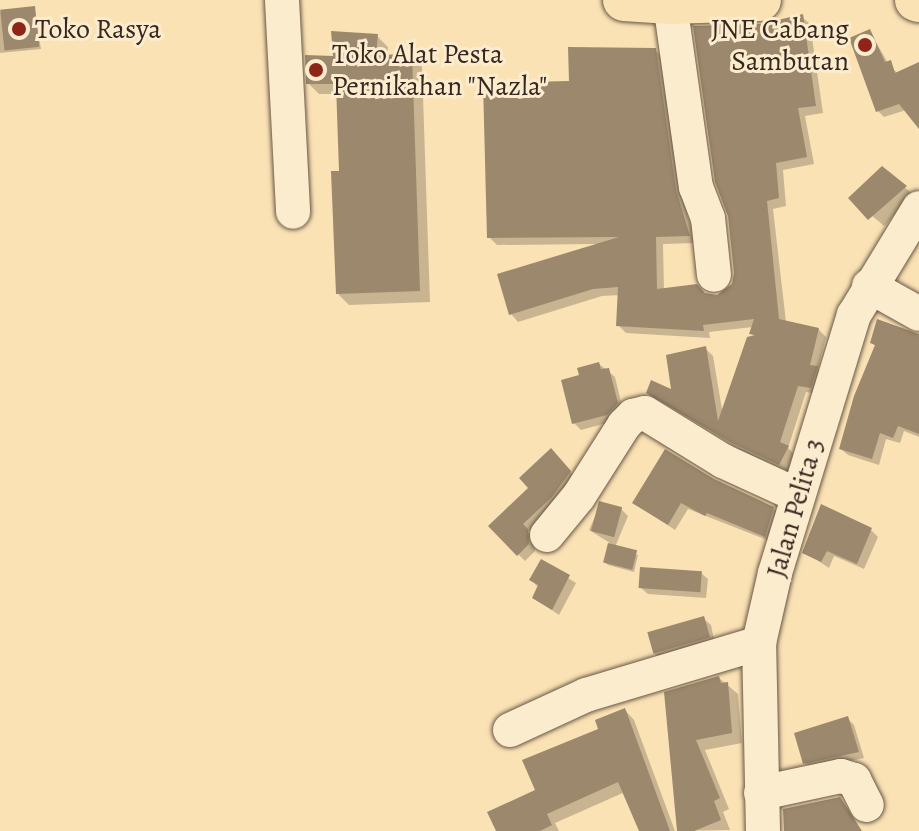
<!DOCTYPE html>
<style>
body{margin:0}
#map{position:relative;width:919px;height:831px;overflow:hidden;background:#fae2b4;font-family:Alegreya,serif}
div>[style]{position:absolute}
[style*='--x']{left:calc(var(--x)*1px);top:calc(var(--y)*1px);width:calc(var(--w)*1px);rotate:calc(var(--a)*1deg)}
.shadow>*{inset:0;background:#0003;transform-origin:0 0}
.building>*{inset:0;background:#9c886d;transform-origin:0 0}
.roads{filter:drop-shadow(0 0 2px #685646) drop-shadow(0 0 2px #685646)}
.minor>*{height:34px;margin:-17px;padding:0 17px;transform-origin:17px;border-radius:17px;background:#fcecce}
.major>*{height:42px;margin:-21px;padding:0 21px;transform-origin:21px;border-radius:21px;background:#fae2b4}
.dots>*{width:22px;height:22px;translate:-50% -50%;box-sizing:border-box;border:4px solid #fcecce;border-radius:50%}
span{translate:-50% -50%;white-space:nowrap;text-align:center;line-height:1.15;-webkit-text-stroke:6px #fcecce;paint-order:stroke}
.poi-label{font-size:28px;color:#372721}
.left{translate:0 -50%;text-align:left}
.right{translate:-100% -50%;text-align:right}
.street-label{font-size:28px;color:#372721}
</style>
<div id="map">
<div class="shadow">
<i style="clip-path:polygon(34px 8px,41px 49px,0 53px,0 12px)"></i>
<i style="clip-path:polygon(802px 17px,810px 24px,823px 113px,805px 116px,814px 164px,783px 170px,786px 206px,773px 209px,786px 322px,818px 329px,826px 337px,818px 369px,824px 375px,818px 394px,806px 392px,788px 448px,795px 455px,788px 471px,742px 451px,648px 393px,674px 392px,705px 348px,713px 356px,723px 415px,755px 337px,751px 333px,753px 327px,709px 332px,710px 338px,626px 333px,618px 325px,620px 295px,602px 296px,518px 322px,511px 314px,598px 244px,497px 245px,489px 237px,571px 82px,655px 50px,663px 58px,683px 200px,696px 243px,663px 244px,664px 290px,717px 297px,734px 285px,761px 26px)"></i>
<i style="clip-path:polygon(870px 32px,888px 63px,898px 74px,919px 64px,919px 126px,906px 110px,884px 117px,878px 111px)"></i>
<i style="clip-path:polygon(377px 36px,388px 47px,387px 57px,411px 56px,422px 67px,430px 302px,349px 305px,338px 294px,341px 173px,339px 94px,319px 94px,308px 83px,336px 58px)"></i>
<i style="left:883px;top:169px;width:38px;height:43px;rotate:40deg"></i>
<i style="clip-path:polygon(872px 343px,919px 344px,919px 437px,904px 431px,900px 443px,886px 439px,879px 465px,848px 455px,841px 449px,877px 347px)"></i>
<i style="clip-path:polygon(599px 364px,615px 377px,623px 410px,614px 421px,581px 430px,574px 423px,581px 377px)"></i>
<i style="clip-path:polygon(551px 451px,577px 479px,559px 503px,528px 532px,534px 538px,535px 551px,525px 561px,490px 526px,531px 488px)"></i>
<i style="clip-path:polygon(714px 481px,773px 508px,780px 515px,772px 542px,688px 509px,675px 530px,634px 503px)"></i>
<i style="clip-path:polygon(601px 503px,621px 509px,628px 516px,615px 547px,638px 555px,634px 572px,608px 565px,605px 562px,610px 543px,589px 530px)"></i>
<i style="clip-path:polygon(822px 507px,871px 530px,878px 537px,864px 569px,834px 556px,829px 568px,805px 552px)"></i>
<i style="clip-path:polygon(542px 562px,576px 583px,559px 615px,534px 598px,539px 588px,531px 580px)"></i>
<i style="clip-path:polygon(701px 573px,708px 579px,706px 598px,648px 594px,641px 588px)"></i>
<i style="clip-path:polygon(704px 619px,711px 625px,715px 644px,661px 660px,654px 653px)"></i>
<i style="clip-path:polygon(719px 678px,738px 694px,742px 743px,705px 750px,729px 809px,723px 812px,730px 830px,679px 831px,666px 694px)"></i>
<i style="clip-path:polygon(625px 710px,634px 720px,675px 831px,641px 831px,625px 792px,555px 823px,559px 831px,498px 831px)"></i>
<i style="clip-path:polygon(847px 718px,854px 725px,864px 758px,812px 769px,805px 763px)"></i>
</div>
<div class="building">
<i style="left:35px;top:6px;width:41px;height:35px;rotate:84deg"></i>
<i style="clip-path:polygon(803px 14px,816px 106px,798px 108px,807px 157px,776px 163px,779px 198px,767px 201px,779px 319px,819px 328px,810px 365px,818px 366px,811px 388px,798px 386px,780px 442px,789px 446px,779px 465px,732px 443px,646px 393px,651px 380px,671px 389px,666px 355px,706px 346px,718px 421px,747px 337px,755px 335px,749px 334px,754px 319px,703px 325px,704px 331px,616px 326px,618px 287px,593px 289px,509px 315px,497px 274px,619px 237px,487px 238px,483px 83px,569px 81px,568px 47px,656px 48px,676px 190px,690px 236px,656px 237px,657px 289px,697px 284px,705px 293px,717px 295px,732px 284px,734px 273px,728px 216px,715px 182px,693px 26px,761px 24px)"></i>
<i style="clip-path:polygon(870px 29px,885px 62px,891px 60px,895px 73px,919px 62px,919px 129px,899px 104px,876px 112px,849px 38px)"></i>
<i style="clip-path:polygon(331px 31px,378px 34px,376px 55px,412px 54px,420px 291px,336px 294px,331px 171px,339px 171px,336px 84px,306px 84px,305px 55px,333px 56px)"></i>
<i style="clip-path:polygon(882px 166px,907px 186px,868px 220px,848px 198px)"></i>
<i style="clip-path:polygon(877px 319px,919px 334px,919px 434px,898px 426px,893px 438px,880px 433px,872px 459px,839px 449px,854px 396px,875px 345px,870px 343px)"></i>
<i style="clip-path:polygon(599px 362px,601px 369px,609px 368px,618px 403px,607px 415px,572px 424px,561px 380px,579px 375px,577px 368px)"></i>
<i style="clip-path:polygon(551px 448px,571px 471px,552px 497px,523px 524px,528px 529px,529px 544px,517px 556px,488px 526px,528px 488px,519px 478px)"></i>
<i style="clip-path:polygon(665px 449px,714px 479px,774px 507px,765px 537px,707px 513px,705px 516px,681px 503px,668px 525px,632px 503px)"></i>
<i style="left:599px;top:501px;width:24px;height:31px;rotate:15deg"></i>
<i style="clip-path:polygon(821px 504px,872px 528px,857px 564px,827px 551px,821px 562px,802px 553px)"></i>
<i style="left:608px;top:543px;width:30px;height:20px;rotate:14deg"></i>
<i style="clip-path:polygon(541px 559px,570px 575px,552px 610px,532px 598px,538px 585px,529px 580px)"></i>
<i style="left:640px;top:567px;width:62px;height:21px;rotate:4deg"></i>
<i style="left:704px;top:616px;width:22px;height:59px;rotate:74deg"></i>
<i style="clip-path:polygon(719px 676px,721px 683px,728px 682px,732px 733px,696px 740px,720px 798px,714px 801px,721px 820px,694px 831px,677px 831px,664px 692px)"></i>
<i style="clip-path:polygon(625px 708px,670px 831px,639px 831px,618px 782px,547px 814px,552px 825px,540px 831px,496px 831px,487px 812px,535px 790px,522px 760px,598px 729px,595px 720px)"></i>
<i style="clip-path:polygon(848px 716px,859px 752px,803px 764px,794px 733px)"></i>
<i style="clip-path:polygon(840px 797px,862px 831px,784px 831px,783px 809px)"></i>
</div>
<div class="roads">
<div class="minor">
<i style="--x:282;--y:0;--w:212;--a:87"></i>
<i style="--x:670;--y:3;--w:186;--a:82"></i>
<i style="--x:696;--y:187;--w:33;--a:69"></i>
<i style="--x:708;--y:218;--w:57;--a:84"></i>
<i style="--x:869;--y:286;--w:57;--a:29.2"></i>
<i style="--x:547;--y:535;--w:50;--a:-50.6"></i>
<i style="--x:579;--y:496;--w:84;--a:-57.6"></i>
<i style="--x:624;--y:425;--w:13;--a:-45"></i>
<i style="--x:633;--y:416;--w:12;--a:-14"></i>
<i style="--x:645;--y:413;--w:92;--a:31.6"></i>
<i style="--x:723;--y:461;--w:81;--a:24.7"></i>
<i style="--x:510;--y:730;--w:84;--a:-24.7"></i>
<i style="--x:586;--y:695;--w:181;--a:-16.7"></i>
<i style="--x:761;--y:793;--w:82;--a:-12"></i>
<i style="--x:841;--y:776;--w:14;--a:17"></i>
<i style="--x:854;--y:780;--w:28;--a:63"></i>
<i style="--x:763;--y:831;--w:188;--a:-91.2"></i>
<i style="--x:759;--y:643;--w:72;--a:-77.1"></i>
<i style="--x:775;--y:573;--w:270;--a:-73"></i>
<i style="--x:854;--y:315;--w:125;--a:-58.7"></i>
</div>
<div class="major">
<i style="--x:624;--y:0;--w:46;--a:3.7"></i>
<i style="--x:670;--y:3;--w:90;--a:-1.9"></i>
<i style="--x:916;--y:0;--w:3;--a:18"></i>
</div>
</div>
<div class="dots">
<i style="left:19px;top:29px;background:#8f2418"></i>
<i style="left:865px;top:45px;background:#8f2418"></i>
<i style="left:316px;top:70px;background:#8f2418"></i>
</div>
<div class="poi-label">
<span class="left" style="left:35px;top:29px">Toko Rasya</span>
<span class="right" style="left:849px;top:45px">JNE Cabang<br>Sambutan</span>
<span class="left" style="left:332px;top:70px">Toko Alat Pesta<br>Pernikahan "Nazla"</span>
</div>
<div class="street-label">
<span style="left:795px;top:508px;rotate:-74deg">Jalan Pelita 3</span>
</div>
</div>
